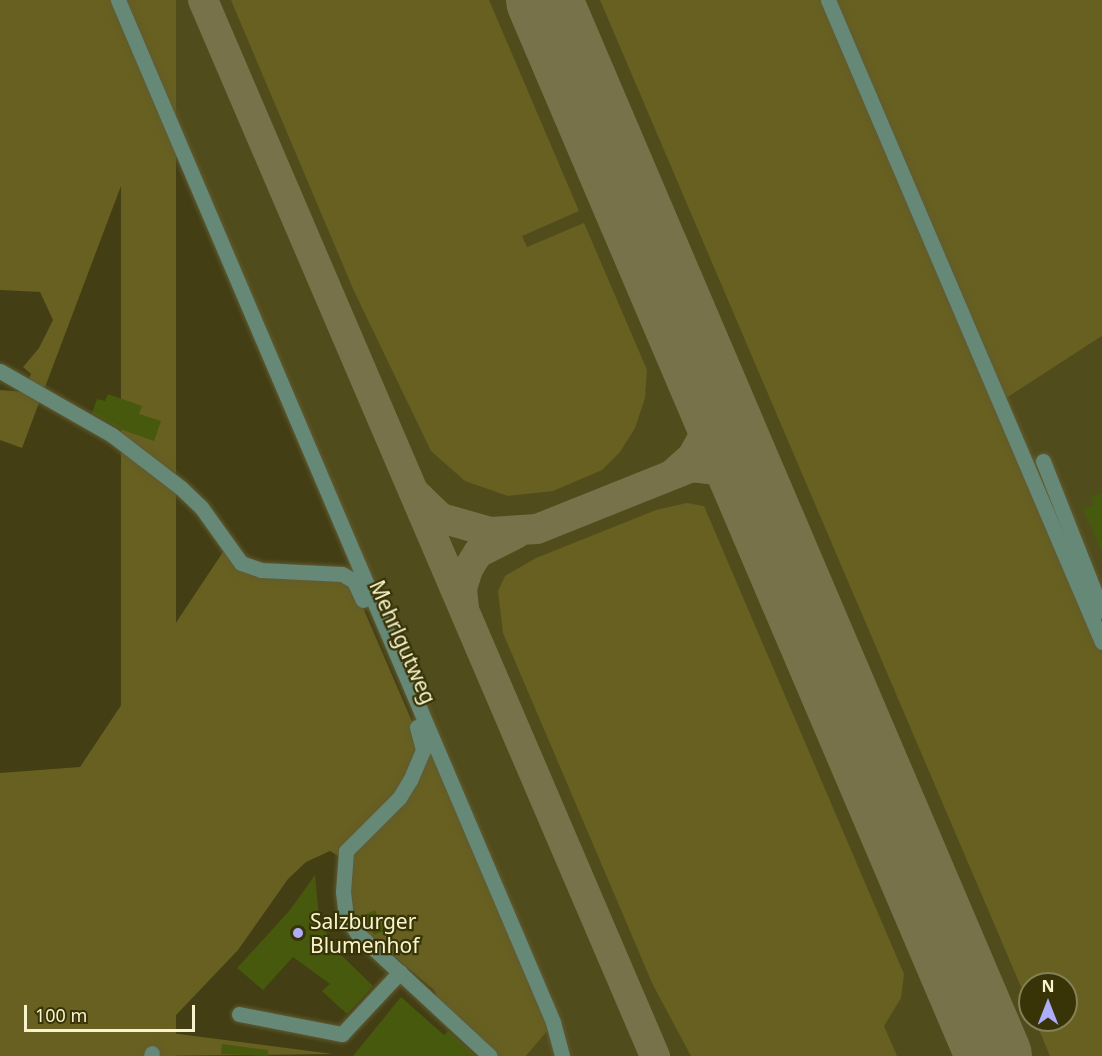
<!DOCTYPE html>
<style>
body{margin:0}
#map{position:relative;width:1102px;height:1056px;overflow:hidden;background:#433e14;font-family:"Noto Sans",sans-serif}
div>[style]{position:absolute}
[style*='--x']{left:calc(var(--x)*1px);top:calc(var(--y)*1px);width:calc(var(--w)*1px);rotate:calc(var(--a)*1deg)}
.built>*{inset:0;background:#514c1c}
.green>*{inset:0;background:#676021;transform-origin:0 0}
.taxiway>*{height:30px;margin:-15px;padding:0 15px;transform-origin:15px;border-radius:15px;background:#77724a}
.runway>*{height:76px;margin:-38px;padding:0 38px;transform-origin:38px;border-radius:38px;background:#77724a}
.building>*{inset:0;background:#47590c}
.roads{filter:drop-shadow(0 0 2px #605b32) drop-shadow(0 0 2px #605b32)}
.minor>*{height:15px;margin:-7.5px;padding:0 7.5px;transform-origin:7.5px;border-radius:7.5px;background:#687}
.dots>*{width:16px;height:16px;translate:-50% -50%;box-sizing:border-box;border:3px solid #383407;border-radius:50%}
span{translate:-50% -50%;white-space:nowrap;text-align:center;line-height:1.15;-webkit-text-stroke:4.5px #383407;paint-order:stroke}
.street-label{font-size:21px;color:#f7f4cd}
.poi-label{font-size:21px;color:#f7f4cd}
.left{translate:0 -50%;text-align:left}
.north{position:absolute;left:1018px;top:972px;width:60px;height:60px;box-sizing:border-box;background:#383407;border:2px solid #848156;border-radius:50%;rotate:0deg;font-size:16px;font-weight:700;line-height:24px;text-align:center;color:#f7f4cd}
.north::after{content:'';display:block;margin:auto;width:21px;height:27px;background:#aeaefb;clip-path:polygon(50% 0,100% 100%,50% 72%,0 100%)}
.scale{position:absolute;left:24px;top:1005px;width:171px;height:27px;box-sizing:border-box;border:3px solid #f7f4cd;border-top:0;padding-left:8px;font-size:18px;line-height:21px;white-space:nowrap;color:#f7f4cd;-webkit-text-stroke:4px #383407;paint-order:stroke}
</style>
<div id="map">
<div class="built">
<i style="clip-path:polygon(evenodd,113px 0,834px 0,1005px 399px,1102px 336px,1102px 592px,1081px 585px,1102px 634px,1102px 1056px,526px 1056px,549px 1029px,113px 0,1030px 984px,1066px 984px,1066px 1020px,1030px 1020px,1030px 984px)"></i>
</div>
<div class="green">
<i style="clip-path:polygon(0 0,113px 0,155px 96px,22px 448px,0 440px,0 390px,24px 392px,31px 374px,23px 367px,39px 348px,53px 320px,40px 292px,0 290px)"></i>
<i style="left:121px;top:0;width:55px;height:1146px"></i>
<i style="clip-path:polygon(231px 0,489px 0,579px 211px,522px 236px,527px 247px,584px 223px,647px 370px,645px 398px,635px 428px,620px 452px,602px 470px,553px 491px,508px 496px,465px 481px,431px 451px,354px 291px)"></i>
<i style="clip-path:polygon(600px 0,824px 0,1102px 653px,1102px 1056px,1050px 1056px,1035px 1020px,1066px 1020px,1066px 984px,1030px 984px,1030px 1008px)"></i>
<i style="clip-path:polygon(834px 0,1102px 0,1102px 336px,1005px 399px)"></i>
<i style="clip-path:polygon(687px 503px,704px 506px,904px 974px,901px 998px,884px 1026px,897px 1056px,691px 1056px,653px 985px,503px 633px,498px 591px,505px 576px,536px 558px,656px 510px)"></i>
<i style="clip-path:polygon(225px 549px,233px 561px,342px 576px,355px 589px,420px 740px,428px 742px,549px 1029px,526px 1056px,499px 1056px,438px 998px,434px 990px,356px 924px,350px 913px,348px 862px,330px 851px,306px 862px,288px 879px,238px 950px,159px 1033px,147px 1056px,0 1056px,0 773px,80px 767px)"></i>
<i style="clip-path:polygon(171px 1033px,333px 1054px,155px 1056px)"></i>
</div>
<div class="taxiway">
<i style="--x:203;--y:0;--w:1149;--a:66.83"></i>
<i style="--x:674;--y:473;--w:24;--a:-42"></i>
<i style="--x:692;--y:457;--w:38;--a:-61"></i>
<i style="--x:710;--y:424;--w:19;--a:-81"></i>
<i style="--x:713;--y:405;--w:22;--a:-103"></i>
<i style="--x:416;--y:494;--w:35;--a:44"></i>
<i style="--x:441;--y:518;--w:51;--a:15.9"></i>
<i style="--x:490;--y:532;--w:47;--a:-3.7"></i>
<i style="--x:537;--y:529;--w:167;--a:-21.8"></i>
<i style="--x:692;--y:467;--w:33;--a:7"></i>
<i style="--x:725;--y:471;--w:33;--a:31"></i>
<i style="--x:464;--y:608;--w:20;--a:-96"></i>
<i style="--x:462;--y:588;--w:20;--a:-72"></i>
<i style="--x:468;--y:569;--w:19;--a:-58"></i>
<i style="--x:478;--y:553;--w:42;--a:-26.6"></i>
</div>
<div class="runway">
<i style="--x:544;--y:0;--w:1148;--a:66.92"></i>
</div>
<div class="building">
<i style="clip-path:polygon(108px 394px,142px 406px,139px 414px,161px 421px,154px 441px,120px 429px,92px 413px,97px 399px,105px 401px)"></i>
<i style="clip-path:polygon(1102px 492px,1102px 553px,1083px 509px,1094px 505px,1090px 497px)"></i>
<i style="clip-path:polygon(315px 875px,319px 918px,334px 948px,373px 986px,347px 1014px,322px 991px,330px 984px,293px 957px,263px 990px,237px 968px,290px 910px)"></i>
<i style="clip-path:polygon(375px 910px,384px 931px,374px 935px,362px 916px)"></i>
<i style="clip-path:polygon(401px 997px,444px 1035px,448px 1031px,476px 1056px,353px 1056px)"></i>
<i style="clip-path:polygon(222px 1044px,268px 1050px,268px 1056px,221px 1054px)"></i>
</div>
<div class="roads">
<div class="minor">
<i style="--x:118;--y:0;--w:1111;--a:66.94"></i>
<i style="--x:553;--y:1022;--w:35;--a:75"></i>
<i style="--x:828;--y:0;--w:698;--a:66.89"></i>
<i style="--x:0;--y:371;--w:129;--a:29.7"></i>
<i style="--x:112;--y:435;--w:87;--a:37.5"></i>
<i style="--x:181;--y:488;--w:28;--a:44"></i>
<i style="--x:201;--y:507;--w:69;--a:54.5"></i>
<i style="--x:241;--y:563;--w:21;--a:19"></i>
<i style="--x:261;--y:570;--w:81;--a:2.8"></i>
<i style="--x:342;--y:574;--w:14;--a:30"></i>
<i style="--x:354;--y:581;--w:21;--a:65"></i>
<i style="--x:1043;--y:461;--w:161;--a:68.5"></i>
<i style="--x:417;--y:727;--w:24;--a:75"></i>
<i style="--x:423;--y:750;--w:33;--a:113"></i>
<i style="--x:410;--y:780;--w:21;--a:121"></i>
<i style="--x:399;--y:798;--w:75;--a:135"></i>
<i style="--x:346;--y:851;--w:41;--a:94.2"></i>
<i style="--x:343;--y:892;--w:25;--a:83"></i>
<i style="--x:346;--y:917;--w:19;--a:55"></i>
<i style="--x:357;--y:933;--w:181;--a:42.8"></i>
<i style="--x:239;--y:1014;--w:105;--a:11"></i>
<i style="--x:342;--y:1034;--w:85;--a:-46.9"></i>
<i style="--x:151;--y:1056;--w:3;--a:-72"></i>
</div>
</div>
<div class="dots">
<i style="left:298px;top:933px;background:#aeaefb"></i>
</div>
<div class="street-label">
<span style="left:403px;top:642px;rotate:66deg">Mehrlgutweg</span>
</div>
<div class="poi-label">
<span class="left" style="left:310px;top:933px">Salzburger<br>Blumenhof</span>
</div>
<div class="north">N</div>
<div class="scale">100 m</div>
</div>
